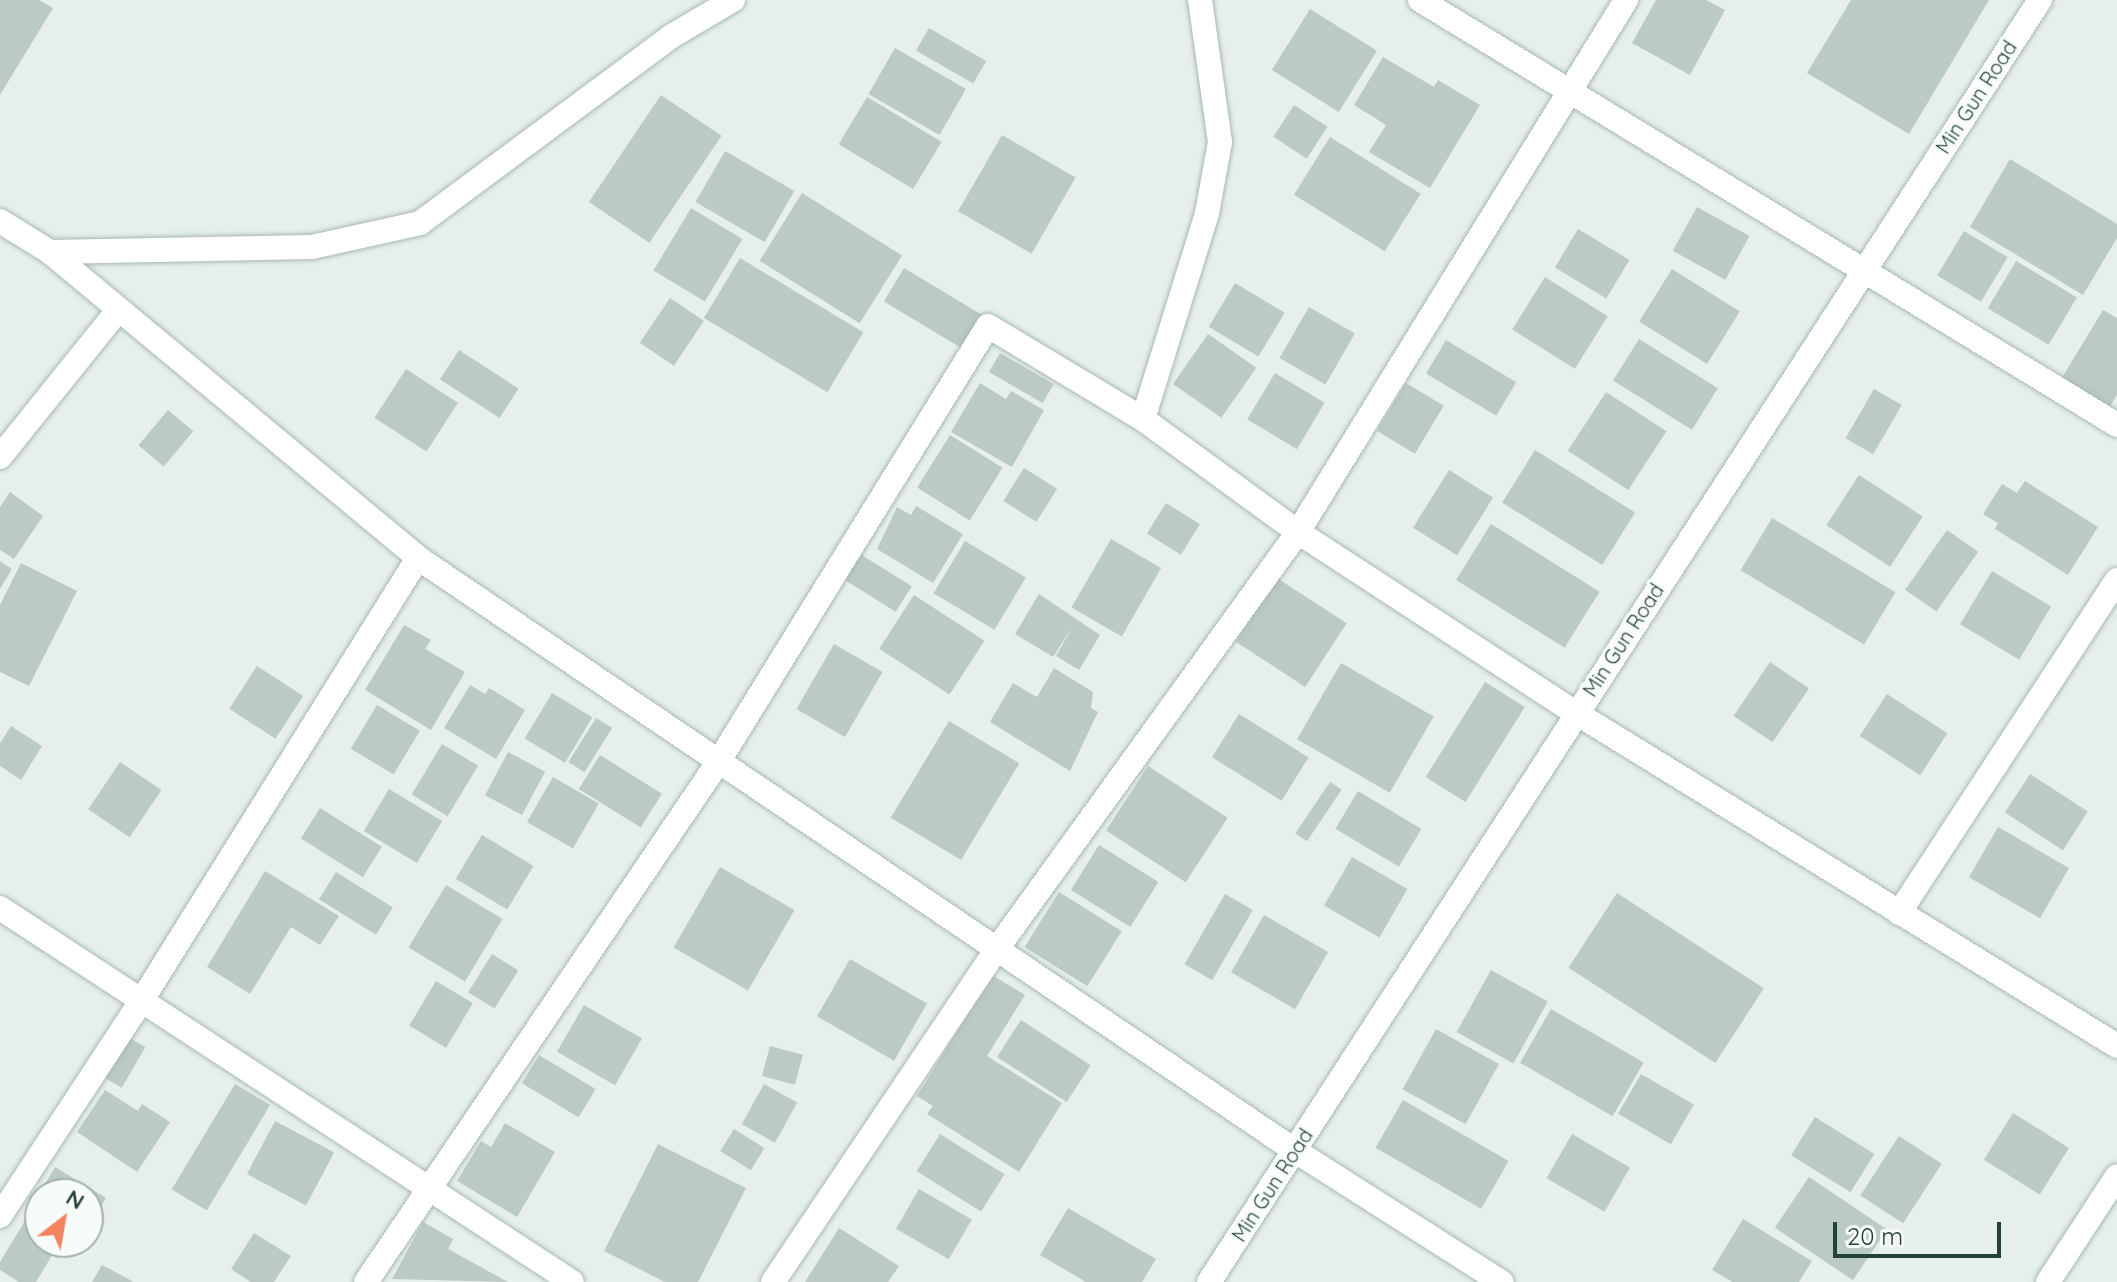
<!DOCTYPE html>
<style>
body{margin:0}
#map{position:relative;width:2117px;height:1282px;overflow:hidden;background:#e6efeb;font-family:Quicksand,sans-serif}
div>[style]{position:absolute}
[style*='--x']{left:calc(var(--x)*1px);top:calc(var(--y)*1px);width:calc(var(--w)*1px);rotate:calc(var(--a)*1deg)}
.building>*{inset:0;background:#bbcac4;transform-origin:0 0}
.roads{filter:drop-shadow(0 0 2px #a8b8b2) drop-shadow(0 0 2px #a8b8b2)}
.minor>*{height:24px;margin:-12px;padding:0 12px;transform-origin:12px;border-radius:12px;background:#fff}
.tertiary>*{height:24px;margin:-12px;padding:0 12px;transform-origin:12px;border-radius:12px;background:#fff}
span{translate:-50% -50%;white-space:nowrap;text-align:center;line-height:1.15;-webkit-text-stroke:7px #f7fbf9;paint-order:stroke}
.street-label{font-size:20px;color:#24423a}
.north{position:absolute;left:24px;top:1178px;width:80px;height:80px;box-sizing:border-box;background:#f7fbf9;border:2px solid #a3b1ad;border-radius:50%;rotate:31deg;font-size:22px;font-weight:700;line-height:32px;text-align:center;color:#24423a}
.north::after{content:'';display:block;margin:auto;width:28px;height:36px;background:#f4845f;clip-path:polygon(50% 0,100% 100%,50% 72%,0 100%)}
.scale{position:absolute;left:1833px;top:1222px;width:168px;height:36px;box-sizing:border-box;border:4px solid #24423a;border-top:0;padding-left:10px;font-size:24px;line-height:28px;white-space:nowrap;color:#24423a;-webkit-text-stroke:6px #f7fbf9;paint-order:stroke}
</style>
<div id="map">
<div class="building">
<i style="clip-path:polygon(0 0,39px 0,53px 8px,0 95px)"></i>
<i style="clip-path:polygon(1656px 0,1706px 0,1725px 10px,1690px 75px,1632px 43px)"></i>
<i style="clip-path:polygon(1851px 0,1989px 0,1909px 134px,1807px 73px)"></i>
<i style="left:1310px;top:9px;width:79px;height:72px;rotate:32deg"></i>
<i style="left:929px;top:28px;width:66px;height:26px;rotate:30deg"></i>
<i style="left:895px;top:48px;width:82px;height:53px;rotate:30deg"></i>
<i style="clip-path:polygon(1383px 57px,1434px 87px,1438px 80px,1480px 105px,1430px 188px,1369px 152px,1386px 125px,1354px 105px)"></i>
<i style="left:661px;top:95px;width:73px;height:129px;rotate:34deg"></i>
<i style="left:867px;top:97px;width:87px;height:55px;rotate:31deg"></i>
<i style="left:1294px;top:105px;width:40px;height:38px;rotate:33deg"></i>
<i style="left:1002px;top:135px;width:85px;height:88px;rotate:30deg"></i>
<i style="left:1330px;top:137px;width:107px;height:68px;rotate:32deg"></i>
<i style="left:725px;top:151px;width:80px;height:59px;rotate:30deg"></i>
<i style="clip-path:polygon(2010px 159px,2117px 224px,2117px 238px,2083px 295px,1970px 227px)"></i>
<i style="left:802px;top:193px;width:118px;height:80px;rotate:32deg"></i>
<i style="left:1697px;top:207px;width:60px;height:50px;rotate:29deg"></i>
<i style="left:691px;top:208px;width:60px;height:73px;rotate:31deg"></i>
<i style="left:1578px;top:229px;width:60px;height:45px;rotate:31deg"></i>
<i style="left:1964px;top:231px;width:51px;height:52px;rotate:31deg"></i>
<i style="left:740px;top:258px;width:144px;height:70px;rotate:31deg"></i>
<i style="left:2016px;top:261px;width:71px;height:55px;rotate:31deg"></i>
<i style="left:904px;top:268px;width:98px;height:39px;rotate:31deg"></i>
<i style="left:1672px;top:269px;width:80px;height:62px;rotate:32deg"></i>
<i style="left:1545px;top:277px;width:74px;height:62px;rotate:32deg"></i>
<i style="left:1235px;top:283px;width:58px;height:51px;rotate:31deg"></i>
<i style="left:670px;top:298px;width:41px;height:54px;rotate:34deg"></i>
<i style="left:1309px;top:307px;width:53px;height:59px;rotate:30deg"></i>
<i style="clip-path:polygon(2103px 310px,2117px 318px,2117px 395px,2108px 410px,2060px 381px)"></i>
<i style="left:1208px;top:334px;width:59px;height:61px;rotate:35deg"></i>
<i style="left:1639px;top:339px;width:93px;height:49px;rotate:32deg"></i>
<i style="left:1446px;top:340px;width:82px;height:39px;rotate:31deg"></i>
<i style="left:459px;top:350px;width:71px;height:35px;rotate:33deg"></i>
<i style="left:1000px;top:353px;width:62px;height:22px;rotate:30deg"></i>
<i style="left:406px;top:369px;width:62px;height:58px;rotate:33deg"></i>
<i style="left:1275px;top:373px;width:58px;height:54px;rotate:31deg"></i>
<i style="clip-path:polygon(980px 383px,1006px 399px,1011px 391px,1044px 410px,1012px 467px,951px 432px)"></i>
<i style="left:1406px;top:383px;width:44px;height:56px;rotate:31deg"></i>
<i style="left:1874px;top:389px;width:32px;height:57px;rotate:30deg"></i>
<i style="left:1606px;top:392px;width:72px;height:70px;rotate:33deg"></i>
<i style="left:168px;top:410px;width:33px;height:46px;rotate:40deg"></i>
<i style="left:950px;top:435px;width:62px;height:62px;rotate:32deg"></i>
<i style="left:1535px;top:450px;width:118px;height:62px;rotate:32deg"></i>
<i style="left:1024px;top:468px;width:39px;height:39px;rotate:32deg"></i>
<i style="left:1449px;top:470px;width:52px;height:68px;rotate:32deg"></i>
<i style="left:1859px;top:475px;width:76px;height:60px;rotate:33deg"></i>
<i style="clip-path:polygon(2025px 481px,2098px 527px,2068px 575px,1995px 529px,1998px 523px,1983px 514px,2002px 484px,2017px 493px)"></i>
<i style="clip-path:polygon(10px 492px,43px 516px,14px 559px,0 550px,0 507px)"></i>
<i style="left:1166px;top:503px;width:40px;height:36px;rotate:32deg"></i>
<i style="clip-path:polygon(916px 506px,963px 534px,933px 583px,877px 549px,897px 507px,911px 515px)"></i>
<i style="left:1772px;top:518px;width:144px;height:61px;rotate:31deg"></i>
<i style="left:1491px;top:524px;width:128px;height:66px;rotate:32deg"></i>
<i style="left:1947px;top:530px;width:38px;height:73px;rotate:35deg"></i>
<i style="left:1111px;top:539px;width:58px;height:79px;rotate:30deg"></i>
<i style="left:965px;top:541px;width:71px;height:61px;rotate:31deg"></i>
<i style="left:860px;top:554px;width:61px;height:30px;rotate:32deg"></i>
<i style="clip-path:polygon(0 561px,12px 569px,0 589px)"></i>
<i style="clip-path:polygon(21px 563px,77px 591px,29px 686px,0 672px,0 605px)"></i>
<i style="left:1992px;top:571px;width:69px;height:62px;rotate:31deg"></i>
<i style="left:1277px;top:578px;width:83px;height:76px;rotate:33deg"></i>
<i style="clip-path:polygon(1039px 594px,1100px 635px,1079px 670px,1056px 656px,1073px 626px,1053px 657px,1015px 634px)"></i>
<i style="left:914px;top:595px;width:84px;height:64px;rotate:33deg"></i>
<i style="clip-path:polygon(404px 625px,431px 640px,425px 649px,465px 672px,431px 730px,365px 690px)"></i>
<i style="left:834px;top:644px;width:56px;height:75px;rotate:30deg"></i>
<i style="left:1770px;top:662px;width:47px;height:65px;rotate:34deg"></i>
<i style="left:1341px;top:663px;width:107px;height:88px;rotate:30deg"></i>
<i style="left:257px;top:666px;width:55px;height:51px;rotate:33deg"></i>
<i style="clip-path:polygon(1054px 668px,1093px 692px,1091px 708px,1098px 712px,1070px 771px,990px 722px,1013px 683px,1037px 697px)"></i>
<i style="left:1485px;top:682px;width:47px;height:112px;rotate:32deg"></i>
<i style="clip-path:polygon(470px 685px,485px 694px,489px 688px,525px 710px,496px 759px,444px 728px)"></i>
<i style="left:552px;top:693px;width:47px;height:53px;rotate:31deg"></i>
<i style="left:1887px;top:694px;width:72px;height:50px;rotate:33deg"></i>
<i style="left:377px;top:705px;width:50px;height:51px;rotate:31deg"></i>
<i style="left:1239px;top:714px;width:82px;height:51px;rotate:32deg"></i>
<i style="left:596px;top:718px;width:19px;height:52px;rotate:32deg"></i>
<i style="left:949px;top:721px;width:82px;height:113px;rotate:31deg"></i>
<i style="clip-path:polygon(11px 726px,42px 746px,21px 780px,0 766px,0 743px)"></i>
<i style="left:442px;top:744px;width:42px;height:59px;rotate:31deg"></i>
<i style="left:508px;top:752px;width:42px;height:49px;rotate:28deg"></i>
<i style="left:600px;top:755px;width:73px;height:40px;rotate:32deg"></i>
<i style="left:120px;top:762px;width:50px;height:57px;rotate:34deg"></i>
<i style="left:1148px;top:766px;width:95px;height:77px;rotate:33deg"></i>
<i style="left:2030px;top:774px;width:69px;height:46px;rotate:33deg"></i>
<i style="left:553px;top:777px;width:53px;height:52px;rotate:30deg"></i>
<i style="left:1330px;top:782px;width:14px;height:62px;rotate:34deg"></i>
<i style="left:389px;top:789px;width:62px;height:49px;rotate:31deg"></i>
<i style="left:1358px;top:791px;width:74px;height:44px;rotate:31deg"></i>
<i style="left:320px;top:808px;width:73px;height:36px;rotate:32deg"></i>
<i style="left:1998px;top:827px;width:82px;height:58px;rotate:30deg"></i>
<i style="left:482px;top:835px;width:60px;height:51px;rotate:31deg"></i>
<i style="left:1099px;top:845px;width:70px;height:53px;rotate:32deg"></i>
<i style="left:1352px;top:857px;width:64px;height:56px;rotate:30deg"></i>
<i style="left:720px;top:867px;width:86px;height:93px;rotate:30deg"></i>
<i style="clip-path:polygon(265px 871px,339px 916px,320px 945px,291px 927px,250px 994px,207px 967px)"></i>
<i style="left:336px;top:872px;width:67px;height:32px;rotate:32deg"></i>
<i style="left:446px;top:885px;width:66px;height:73px;rotate:31deg"></i>
<i style="left:1059px;top:892px;width:74px;height:65px;rotate:32deg"></i>
<i style="left:1617px;top:893px;width:175px;height:89px;rotate:33deg"></i>
<i style="left:1225px;top:894px;width:32px;height:81px;rotate:30deg"></i>
<i style="left:1264px;top:915px;width:74px;height:66px;rotate:30deg"></i>
<i style="left:492px;top:954px;width:31px;height:45px;rotate:32deg"></i>
<i style="left:850px;top:959px;width:89px;height:66px;rotate:30deg"></i>
<i style="left:1491px;top:970px;width:65px;height:71px;rotate:29deg"></i>
<i style="clip-path:polygon(992px 975px,1025px 995px,987px 1056px,1062px 1103px,1019px 1172px,927px 1114px,933px 1106px,917px 1096px)"></i>
<i style="left:436px;top:981px;width:43px;height:52px;rotate:31deg"></i>
<i style="left:584px;top:1005px;width:67px;height:54px;rotate:30deg"></i>
<i style="left:1551px;top:1009px;width:107px;height:62px;rotate:30deg"></i>
<i style="left:1021px;top:1020px;width:83px;height:44px;rotate:33deg"></i>
<i style="left:1436px;top:1029px;width:72px;height:69px;rotate:29deg"></i>
<i style="left:128px;top:1037px;width:20px;height:47px;rotate:30deg"></i>
<i style="left:770px;top:1046px;width:34px;height:31px;rotate:15deg"></i>
<i style="left:539px;top:1055px;width:66px;height:33px;rotate:31deg"></i>
<i style="left:1641px;top:1074px;width:61px;height:46px;rotate:30deg"></i>
<i style="left:235px;top:1084px;width:41px;height:123px;rotate:31deg"></i>
<i style="left:764px;top:1084px;width:38px;height:46px;rotate:29deg"></i>
<i style="clip-path:polygon(105px 1090px,138px 1111px,142px 1104px,170px 1122px,137px 1172px,77px 1132px)"></i>
<i style="left:1403px;top:1100px;width:122px;height:55px;rotate:30deg"></i>
<i style="left:2013px;top:1113px;width:66px;height:55px;rotate:32deg"></i>
<i style="left:1815px;top:1117px;width:70px;height:45px;rotate:32deg"></i>
<i style="left:275px;top:1121px;width:67px;height:60px;rotate:28deg"></i>
<i style="clip-path:polygon(505px 1123px,555px 1152px,517px 1217px,457px 1181px,481px 1141px,491px 1147px)"></i>
<i style="left:734px;top:1129px;width:36px;height:26px;rotate:32deg"></i>
<i style="left:940px;top:1134px;width:76px;height:44px;rotate:32deg"></i>
<i style="left:1572px;top:1134px;width:67px;height:51px;rotate:30deg"></i>
<i style="left:1899px;top:1136px;width:51px;height:71px;rotate:33deg"></i>
<i style="clip-path:polygon(658px 1144px,746px 1188px,698px 1282px,665px 1282px,604px 1251px)"></i>
<i style="clip-path:polygon(55px 1167px,106px 1198px,88px 1228px,88px 1194px,39px 1194px)"></i>
<i style="left:1809px;top:1177px;width:94px;height:61px;rotate:34deg"></i>
<i style="left:919px;top:1189px;width:61px;height:46px;rotate:30deg"></i>
<i style="clip-path:polygon(1068px 1208px,1156px 1259px,1142px 1282px,1086px 1282px,1040px 1255px)"></i>
<i style="clip-path:polygon(28px 1216px,40px 1223px,40px 1242px,60px 1242px,36px 1282px,19px 1282px,0 1270px,0 1262px)"></i>
<i style="clip-path:polygon(1743px 1219px,1812px 1261px,1799px 1282px,1733px 1282px,1712px 1270px)"></i>
<i style="clip-path:polygon(423px 1222px,453px 1239px,448px 1249px,508px 1282px,392px 1279px)"></i>
<i style="clip-path:polygon(839px 1228px,899px 1266px,888px 1282px,805px 1282px)"></i>
<i style="clip-path:polygon(254px 1233px,291px 1256px,274px 1282px,251px 1282px,231px 1269px)"></i>
<i style="clip-path:polygon(102px 1265px,134px 1282px,92px 1282px)"></i>
</div>
<div class="roads">
<div class="minor">
<i style="--x:1420;--y:0;--w:816;--a:31.37"></i>
<i style="--x:0;--y:221;--w:59;--a:31.8"></i>
<i style="--x:50;--y:252;--w:479;--a:39.7"></i>
<i style="--x:418;--y:558;--w:1057;--a:34.05"></i>
<i style="--x:1294;--y:1150;--w:246;--a:32.5"></i>
<i style="--x:50;--y:252;--w:262;--a:-1.1"></i>
<i style="--x:312;--y:247;--w:111;--a:-12.5"></i>
<i style="--x:420;--y:223;--w:312;--a:-36.6"></i>
<i style="--x:670;--y:37;--w:73;--a:-30.4"></i>
<i style="--x:1143;--y:419;--w:216;--a:-72.7"></i>
<i style="--x:1207;--y:213;--w:72;--a:-79.6"></i>
<i style="--x:1220;--y:142;--w:143;--a:-98"></i>
<i style="--x:0;--y:457;--w:189;--a:-51.2"></i>
<i style="--x:0;--y:908;--w:683;--a:33.18"></i>
<i style="--x:1899;--y:913;--w:398;--a:-56.8"></i>
<i style="--x:0;--y:1216;--w:258;--a:-56.7"></i>
<i style="--x:142;--y:1000;--w:521;--a:-58.02"></i>
<i style="--x:366;--y:1282;--w:629;--a:-55.88"></i>
<i style="--x:719;--y:761;--w:511;--a:-58.27"></i>
<i style="--x:988;--y:326;--w:181;--a:31"></i>
<i style="--x:1143;--y:419;--w:192;--a:36.1"></i>
<i style="--x:1298;--y:532;--w:332;--a:33.1"></i>
<i style="--x:1576;--y:713;--w:635;--a:31.61"></i>
<i style="--x:773;--y:1282;--w:405;--a:-56.1"></i>
<i style="--x:999;--y:946;--w:511;--a:-54.16"></i>
<i style="--x:1298;--y:532;--w:625;--a:-58.34"></i>
<i style="--x:2048;--y:1282;--w:126;--a:-56.9"></i>
</div>
<div class="tertiary">
<i style="--x:1209;--y:1282;--w:1528;--a:-57.05"></i>
</div>
</div>
<div class="street-label">
<span style="left:1976px;top:97px;rotate:-57deg">Min Gun Road</span>
<span style="left:1623px;top:640px;rotate:-57deg">Min Gun Road</span>
<span style="left:1272px;top:1185px;rotate:-57deg">Min Gun Road</span>
</div>
<div class="north">N</div>
<div class="scale">20 m</div>
</div>
